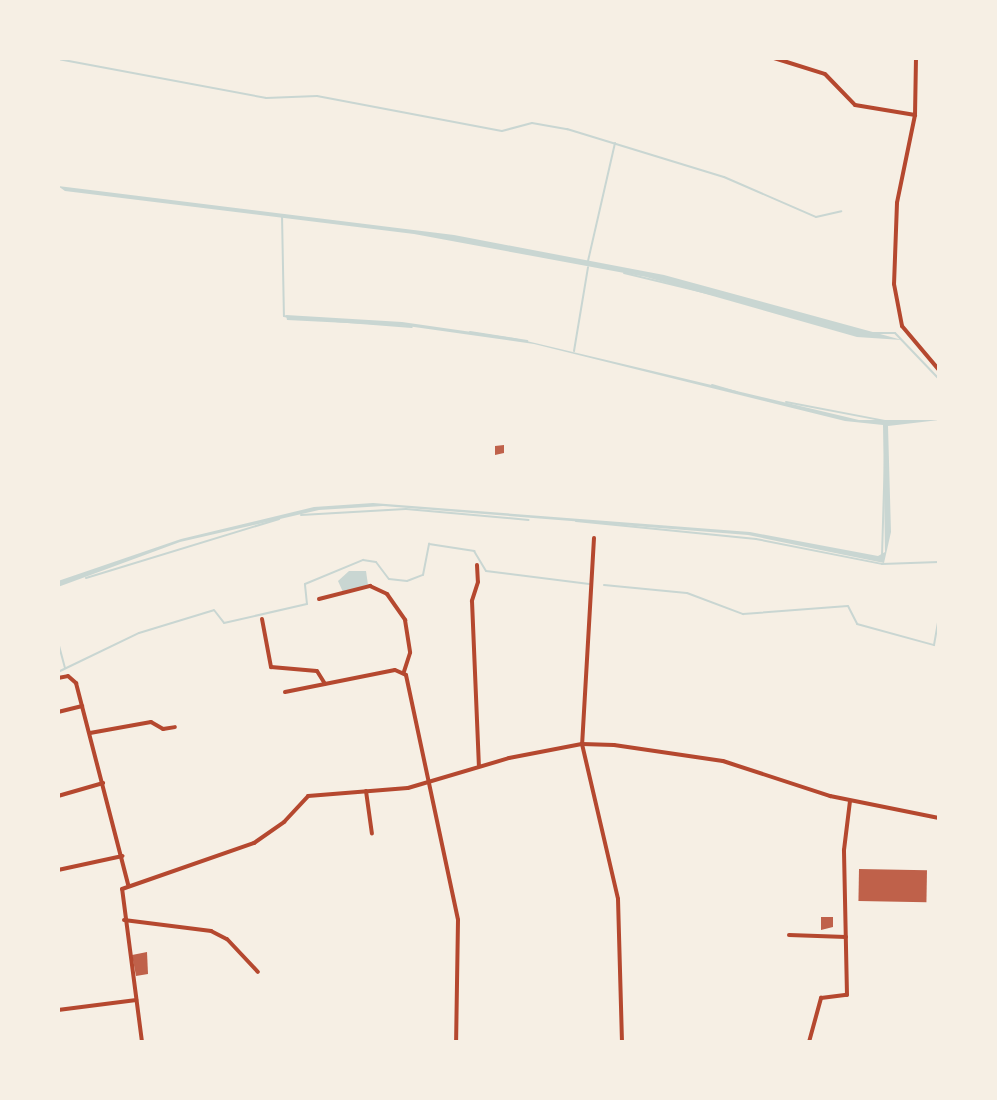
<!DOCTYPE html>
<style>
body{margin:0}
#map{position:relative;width:997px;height:1100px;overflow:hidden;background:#f6efe4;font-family:"Space Grotesk",sans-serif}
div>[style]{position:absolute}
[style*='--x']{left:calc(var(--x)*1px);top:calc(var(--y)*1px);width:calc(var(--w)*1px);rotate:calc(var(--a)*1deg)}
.water>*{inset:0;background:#c9d6d2}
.stream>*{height:2px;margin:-1px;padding:0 1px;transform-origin:1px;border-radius:1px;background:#c9d6d2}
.building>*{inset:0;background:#bf614a;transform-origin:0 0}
.minor>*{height:4px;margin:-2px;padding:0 2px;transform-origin:2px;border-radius:2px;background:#b5482f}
span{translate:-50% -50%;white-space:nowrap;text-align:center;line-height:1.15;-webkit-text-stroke:6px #f6efe4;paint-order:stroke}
.frame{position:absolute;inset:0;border:60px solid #f6efe4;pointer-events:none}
</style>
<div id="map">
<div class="water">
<i style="clip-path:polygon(58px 186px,454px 235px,664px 275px,902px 340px,857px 337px,646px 277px,414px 234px,65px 191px)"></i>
<i style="clip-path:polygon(286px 315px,402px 322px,514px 338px,859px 420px,939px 420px,888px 426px,891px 532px,884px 563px,748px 535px,383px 506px,319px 510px,180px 542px,58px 587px,58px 581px,181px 539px,314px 507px,373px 503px,750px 532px,878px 556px,885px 552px,883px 425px,845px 421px,534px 344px,407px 326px,287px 320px)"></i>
<i style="clip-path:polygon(349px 571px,366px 571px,368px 585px,343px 592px,338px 581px)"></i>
</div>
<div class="stream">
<i style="--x:58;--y:59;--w:212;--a:10.6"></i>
<i style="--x:266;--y:98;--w:51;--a:-2.2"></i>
<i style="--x:317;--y:96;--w:188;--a:10.7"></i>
<i style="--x:502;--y:131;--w:31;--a:-15"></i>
<i style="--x:532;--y:123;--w:36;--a:10"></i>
<i style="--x:567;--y:129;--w:164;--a:17"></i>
<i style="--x:724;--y:177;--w:100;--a:23.5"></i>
<i style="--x:816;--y:217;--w:26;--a:-13"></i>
<i style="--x:282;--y:215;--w:101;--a:88.9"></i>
<i style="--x:284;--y:316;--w:5;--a:11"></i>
<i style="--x:588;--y:261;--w:121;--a:-77.1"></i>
<i style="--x:624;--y:273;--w:94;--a:13.6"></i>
<i style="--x:335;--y:321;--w:77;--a:4.5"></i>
<i style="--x:470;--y:332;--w:58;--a:9"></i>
<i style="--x:872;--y:333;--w:23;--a:0"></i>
<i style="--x:895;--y:333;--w:64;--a:46.3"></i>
<i style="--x:574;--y:351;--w:85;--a:-80.5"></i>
<i style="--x:712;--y:385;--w:26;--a:16"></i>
<i style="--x:786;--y:402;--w:102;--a:10.8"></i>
<i style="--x:301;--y:515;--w:105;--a:-3.3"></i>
<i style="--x:406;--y:509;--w:123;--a:5.1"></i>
<i style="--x:576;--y:521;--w:181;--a:5.7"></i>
<i style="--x:756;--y:539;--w:128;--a:11.2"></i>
<i style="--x:882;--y:564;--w:57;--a:-2"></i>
<i style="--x:882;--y:556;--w:102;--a:-88.3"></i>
<i style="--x:86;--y:578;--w:202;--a:-17"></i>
<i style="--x:604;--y:585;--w:83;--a:5.5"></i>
<i style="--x:687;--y:593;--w:60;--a:20.6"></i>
<i style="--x:743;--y:614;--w:105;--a:-4.4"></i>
<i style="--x:848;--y:606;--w:20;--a:63"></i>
<i style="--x:857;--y:624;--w:80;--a:15.3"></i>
<i style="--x:934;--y:645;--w:29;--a:-80"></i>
<i style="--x:58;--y:642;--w:27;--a:75"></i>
<i style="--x:58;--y:672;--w:90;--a:-25.7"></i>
<i style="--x:139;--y:633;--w:78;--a:-17"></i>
<i style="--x:214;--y:610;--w:16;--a:52"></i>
<i style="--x:224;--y:623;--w:85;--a:-12.9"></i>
<i style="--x:307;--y:604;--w:20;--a:-96"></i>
<i style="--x:305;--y:584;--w:63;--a:-22.5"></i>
<i style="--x:363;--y:560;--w:13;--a:9"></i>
<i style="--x:376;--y:562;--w:21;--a:53"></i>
<i style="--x:389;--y:579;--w:18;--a:6"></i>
<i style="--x:407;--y:581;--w:17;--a:-21"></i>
<i style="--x:423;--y:575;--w:32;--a:-79"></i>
<i style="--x:429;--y:544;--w:46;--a:8.8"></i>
<i style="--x:474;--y:551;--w:23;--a:59"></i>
<i style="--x:486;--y:571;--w:104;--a:7.2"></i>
</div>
<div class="building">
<i style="clip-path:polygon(504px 445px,504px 453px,495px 455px,495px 446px)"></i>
<i style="left:859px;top:869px;width:68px;height:32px;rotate:1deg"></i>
<i style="clip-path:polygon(821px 917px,833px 917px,833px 927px,821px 930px)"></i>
<i style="clip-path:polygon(147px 952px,148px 974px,136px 976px,132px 955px)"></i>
</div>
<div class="minor">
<i style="--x:774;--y:58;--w:53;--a:17.4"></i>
<i style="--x:825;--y:74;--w:43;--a:45.9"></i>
<i style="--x:855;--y:105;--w:61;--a:9.5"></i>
<i style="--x:916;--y:58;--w:57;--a:91"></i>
<i style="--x:915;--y:115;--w:90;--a:101.6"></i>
<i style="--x:897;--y:203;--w:81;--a:92.1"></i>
<i style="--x:894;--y:284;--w:43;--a:79.2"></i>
<i style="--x:902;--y:326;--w:57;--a:49.9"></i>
<i style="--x:594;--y:538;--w:206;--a:93.3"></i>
<i style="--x:582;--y:744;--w:159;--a:76.9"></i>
<i style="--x:618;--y:899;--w:143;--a:88.4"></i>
<i style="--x:477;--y:565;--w:17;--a:87"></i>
<i style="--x:478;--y:582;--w:20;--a:108"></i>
<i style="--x:472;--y:601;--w:164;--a:87.6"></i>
<i style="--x:319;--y:599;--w:53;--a:-14.3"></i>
<i style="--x:370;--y:586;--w:19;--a:25"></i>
<i style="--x:387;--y:594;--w:32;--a:55"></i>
<i style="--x:405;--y:620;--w:33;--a:81"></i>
<i style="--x:410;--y:653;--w:20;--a:108"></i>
<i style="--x:262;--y:619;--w:49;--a:79.4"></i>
<i style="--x:271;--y:667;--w:46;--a:5"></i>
<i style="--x:317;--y:671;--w:15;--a:58"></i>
<i style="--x:939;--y:660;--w:40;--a:90"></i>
<i style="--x:58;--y:678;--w:10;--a:-11"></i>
<i style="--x:68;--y:676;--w:11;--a:41"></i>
<i style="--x:76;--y:683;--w:208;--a:75.5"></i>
<i style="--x:285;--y:692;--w:112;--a:-11.3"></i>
<i style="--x:395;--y:670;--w:12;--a:24"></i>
<i style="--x:406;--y:675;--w:250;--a:78"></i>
<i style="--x:458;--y:920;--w:122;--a:90.9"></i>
<i style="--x:58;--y:712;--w:25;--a:-14"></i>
<i style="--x:90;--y:733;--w:62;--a:-10.2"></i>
<i style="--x:151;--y:722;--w:14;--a:30"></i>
<i style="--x:163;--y:729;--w:12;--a:-9"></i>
<i style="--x:366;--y:791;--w:43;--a:82.1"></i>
<i style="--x:58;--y:796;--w:47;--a:-16.1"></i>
<i style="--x:58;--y:870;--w:66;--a:-12.3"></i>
<i style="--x:124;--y:920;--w:88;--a:7.2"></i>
<i style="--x:211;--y:931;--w:18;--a:27"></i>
<i style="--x:227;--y:939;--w:45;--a:46.8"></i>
<i style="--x:789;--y:935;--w:57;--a:2"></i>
<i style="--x:58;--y:1010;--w:79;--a:-7.3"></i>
<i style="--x:142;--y:1042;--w:154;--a:-97.4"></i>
<i style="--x:122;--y:889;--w:140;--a:-19.2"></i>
<i style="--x:254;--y:843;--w:37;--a:-35"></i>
<i style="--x:284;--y:822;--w:35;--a:-47"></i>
<i style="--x:308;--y:796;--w:100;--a:-4.6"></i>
<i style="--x:408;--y:788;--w:105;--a:-16.5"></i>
<i style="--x:509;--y:758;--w:74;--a:-10.9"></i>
<i style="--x:582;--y:744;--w:32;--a:2"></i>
<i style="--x:614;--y:745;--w:110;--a:8.4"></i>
<i style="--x:723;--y:761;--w:113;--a:18.1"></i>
<i style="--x:830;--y:796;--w:111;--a:11.4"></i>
<i style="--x:809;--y:1042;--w:46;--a:-74.7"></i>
<i style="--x:821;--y:998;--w:26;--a:-7"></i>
<i style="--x:847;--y:995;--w:145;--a:-91.2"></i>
<i style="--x:844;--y:850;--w:49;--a:-83"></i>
</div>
<div class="frame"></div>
</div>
